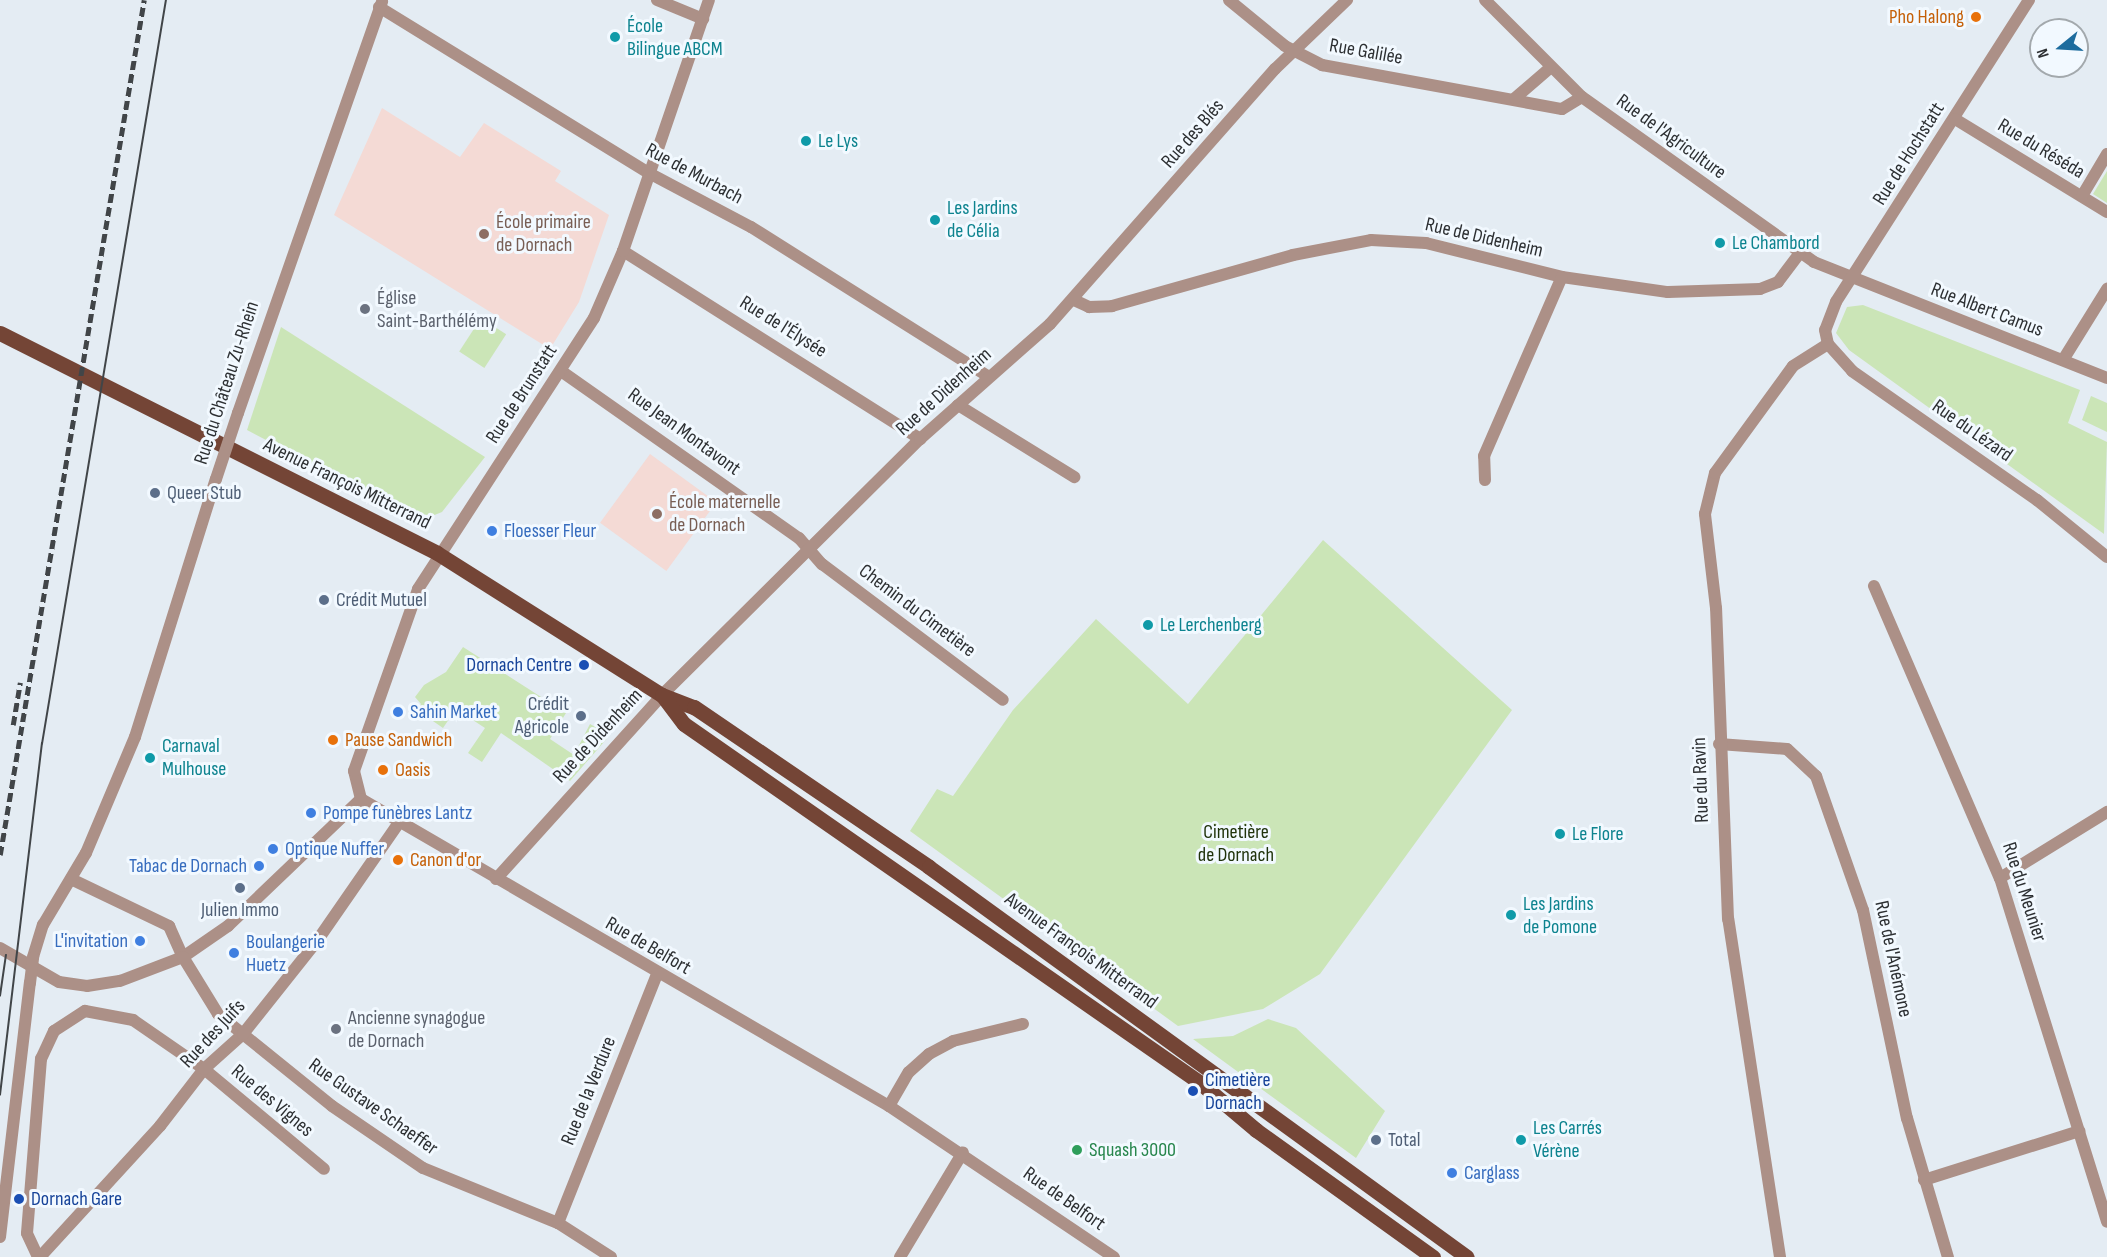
<!DOCTYPE html>
<meta charset="utf-8">
<style>
body{margin:0}
#map{position:relative;width:2107px;height:1257px;overflow:hidden;background:#e4ecf3;font-family:"Sofia Sans Condensed",sans-serif}
div>[style]{position:absolute}
[style*='--x']{left:calc(var(--x)*1px);top:calc(var(--y)*1px);width:calc(var(--w)*1px);rotate:calc(var(--a)*1deg)}
.education>*{inset:0;background:#f4dad5;transform-origin:0 0}
.green>*{inset:0;background:#cbe5b7;transform-origin:0 0}
.minor>*{height:12px;margin:-6px;padding:0 6px;transform-origin:6px;border-radius:6px;background:#ac9087}
.primary>*{height:15px;margin:-7.5px;padding:0 7.5px;transform-origin:7.5px;border-radius:7.5px;background:#744536}
.tram>*{height:1.5px;margin:-0.75px;padding:0 0.75px;transform-origin:0.75px;border-radius:0.75px;background:#414548}
.rail>*{height:4.5px;margin-top:-2.25px;transform-origin:0;background:repeating-linear-gradient(90deg,#414548 0 9px,transparent 0 13.5px)}
.minor-bridge>*{height:12px;margin:-6px;padding:0 6px;transform-origin:6px;border-radius:6px;background:#ac9087}
.dots>*{width:16px;height:16px;translate:-50% -50%;box-sizing:border-box;border:3px solid #f2f9ff;border-radius:50%}
span{translate:-50% -50%;white-space:nowrap;text-align:center;line-height:1.15;-webkit-text-stroke:6px #f2f9ff;paint-order:stroke}
.food-label{font-size:20px;color:#c56008}
.right{translate:-100% -50%;text-align:right}
.left{translate:0 -50%;text-align:left}
.culture-label{font-size:20px;color:#0d838f}
.street-label{font-size:20px;color:#2d3033}
.education-label{font-size:20px;color:#785e54}
.worship-label{font-size:20px;color:#5b616d}
.service-label{font-size:20px;color:#4e5e75}
.shop-label{font-size:20px;color:#366cbe}
.transit-label{font-size:20px;color:#164399}
.park-label{font-size:20px;color:#20330b}
.leisure-label{font-size:20px;color:#27864d}
.north{position:absolute;left:2029px;top:18px;width:60px;height:60px;box-sizing:border-box;background:#f2f9ff;border:2px solid #a3a9ad;border-radius:50%;rotate:252deg;font-size:16px;font-weight:700;line-height:24px;text-align:center;color:#2d3033}
.north::after{content:'';display:block;margin:auto;width:21px;height:27px;background:#1d6c9e;clip-path:polygon(50% 0,100% 100%,50% 72%,0 100%)}
</style>
<div id="map">
<div class="education">
<i style="clip-path:polygon(382px 108px,460px 157px,484px 123px,561px 171px,555px 181px,609px 215px,579px 302px,550px 349px,334px 215px)"></i>
<i style="left:650px;top:454px;width:82px;height:85px;rotate:36deg"></i>
</div>
<div class="green">
<i style="clip-path:polygon(2107px 171px,2107px 203px,2093px 194px)"></i>
<i style="clip-path:polygon(1863px 305px,2080px 390px,2068px 423px,2107px 442px,2104px 534px,1849px 350px,1836px 333px,1847px 307px)"></i>
<i style="left:481px;top:318px;width:30px;height:40px;rotate:33deg"></i>
<i style="clip-path:polygon(281px 327px,485px 457px,442px 512px,432px 516px,399px 509px,247px 430px)"></i>
<i style="clip-path:polygon(2091px 396px,2107px 403px,2107px 432px,2082px 420px)"></i>
<i style="clip-path:polygon(1323px 540px,1512px 710px,1320px 974px,1263px 1009px,1178px 1026px,910px 831px,937px 789px,953px 796px,1013px 710px,1096px 619px,1188px 704px)"></i>
<i style="clip-path:polygon(463px 647px,566px 713px,550px 739px,574px 755px,590px 724px,610px 735px,570px 781px,501px 733px,482px 762px,468px 753px,485px 728px,456px 709px,443px 728px,417px 710px,421px 704px,415px 697px,424px 685px,446px 672px)"></i>
<i style="clip-path:polygon(1268px 1019px,1296px 1028px,1385px 1111px,1356px 1158px,1193px 1039px,1233px 1036px)"></i>
</div>
<div class="minor">
<i style="--x:657;--y:0;--w:50;--a:22.4"></i>
<i style="--x:1229;--y:0;--w:72;--a:39.4"></i>
<i style="--x:1285;--y:46;--w:42;--a:27.2"></i>
<i style="--x:1322;--y:65;--w:244;--a:10.4"></i>
<i style="--x:1562;--y:109;--w:23;--a:-31"></i>
<i style="--x:1485;--y:0;--w:137;--a:45"></i>
<i style="--x:1582;--y:97;--w:285;--a:35.4"></i>
<i style="--x:1814;--y:262;--w:315;--a:21.6"></i>
<i style="--x:2029;--y:0;--w:358;--a:122.6"></i>
<i style="--x:1836;--y:302;--w:30;--a:111"></i>
<i style="--x:1825;--y:330;--w:14;--a:78"></i>
<i style="--x:1828;--y:344;--w:36;--a:48"></i>
<i style="--x:1852;--y:371;--w:226;--a:34.9"></i>
<i style="--x:2037;--y:500;--w:90;--a:39.2"></i>
<i style="--x:379;--y:7;--w:315;--a:31.6"></i>
<i style="--x:647;--y:172;--w:118;--a:27.9"></i>
<i style="--x:751;--y:227;--w:281;--a:32.2"></i>
<i style="--x:1515;--y:98;--w:46;--a:-40.6"></i>
<i style="--x:1955;--y:119;--w:178;--a:31.5"></i>
<i style="--x:2082;--y:196;--w:49;--a:-59.2"></i>
<i style="--x:623;--y:251;--w:352;--a:32.3"></i>
<i style="--x:1074;--y:300;--w:17;--a:25"></i>
<i style="--x:1089;--y:307;--w:23;--a:-2"></i>
<i style="--x:1112;--y:306;--w:188;--a:-15.7"></i>
<i style="--x:1293;--y:255;--w:79;--a:-10.9"></i>
<i style="--x:1371;--y:240;--w:55;--a:3.1"></i>
<i style="--x:1426;--y:243;--w:140;--a:14"></i>
<i style="--x:1562;--y:277;--w:107;--a:8.1"></i>
<i style="--x:1668;--y:292;--w:92;--a:-1.9"></i>
<i style="--x:1760;--y:289;--w:19;--a:-21"></i>
<i style="--x:1778;--y:282;--w:36;--a:-53"></i>
<i style="--x:2063;--y:360;--w:84;--a:-58.2"></i>
<i style="--x:561;--y:371;--w:291;--a:35.1"></i>
<i style="--x:799;--y:538;--w:35;--a:49"></i>
<i style="--x:822;--y:564;--w:226;--a:36.9"></i>
<i style="--x:958;--y:405;--w:137;--a:31.8"></i>
<i style="--x:238;--y:413;--w:436;--a:-70.7"></i>
<i style="--x:1485;--y:480;--w:24;--a:-92"></i>
<i style="--x:1484;--y:456;--w:195;--a:-66.5"></i>
<i style="--x:1874;--y:586;--w:318;--a:66.7"></i>
<i style="--x:2000;--y:878;--w:360;--a:72.7"></i>
<i style="--x:1719;--y:744;--w:68;--a:4.2"></i>
<i style="--x:1787;--y:749;--w:40;--a:43"></i>
<i style="--x:1816;--y:776;--w:142;--a:70.7"></i>
<i style="--x:1863;--y:910;--w:213;--a:78.1"></i>
<i style="--x:1907;--y:1118;--w:145;--a:73.6"></i>
<i style="--x:361;--y:799;--w:29;--a:-104"></i>
<i style="--x:354;--y:771;--w:193;--a:-70.6"></i>
<i style="--x:418;--y:589;--w:323;--a:-57"></i>
<i style="--x:594;--y:318;--w:73;--a:-66.6"></i>
<i style="--x:623;--y:251;--w:265;--a:-71.1"></i>
<i style="--x:361;--y:799;--w:611;--a:30.18"></i>
<i style="--x:889;--y:1106;--w:271;--a:33.9"></i>
<i style="--x:2000;--y:878;--w:126;--a:-31.7"></i>
<i style="--x:71;--y:879;--w:109;--a:25.6"></i>
<i style="--x:169;--y:926;--w:34;--a:66"></i>
<i style="--x:183;--y:957;--w:55;--a:-34.6"></i>
<i style="--x:228;--y:926;--w:184;--a:-43.7"></i>
<i style="--x:496;--y:879;--w:248;--a:-47.9"></i>
<i style="--x:662;--y:695;--w:363;--a:-44.8"></i>
<i style="--x:920;--y:439;--w:174;--a:-41.5"></i>
<i style="--x:1050;--y:324;--w:340;--a:-48.6"></i>
<i style="--x:1275;--y:69;--w:100;--a:-43.8"></i>
<i style="--x:0;--y:948;--w:68;--a:30"></i>
<i style="--x:59;--y:982;--w:28;--a:8"></i>
<i style="--x:87;--y:986;--w:33;--a:-9"></i>
<i style="--x:120;--y:981;--w:67;--a:-20.9"></i>
<i style="--x:183;--y:957;--w:67;--a:58.4"></i>
<i style="--x:218;--y:1014;--w:146;--a:38.9"></i>
<i style="--x:332;--y:1106;--w:110;--a:34.3"></i>
<i style="--x:423;--y:1168;--w:146;--a:22.2"></i>
<i style="--x:558;--y:1223;--w:63;--a:32.7"></i>
<i style="--x:33;--y:957;--w:34;--a:-73"></i>
<i style="--x:43;--y:925;--w:84;--a:-59.2"></i>
<i style="--x:86;--y:853;--w:126;--a:-67.1"></i>
<i style="--x:135;--y:737;--w:270;--a:-72.6"></i>
<i style="--x:889;--y:1106;--w:39;--a:-60"></i>
<i style="--x:909;--y:1072;--w:27;--a:-42"></i>
<i style="--x:929;--y:1054;--w:27;--a:-28"></i>
<i style="--x:953;--y:1041;--w:72;--a:-13.7"></i>
<i style="--x:1924;--y:1180;--w:163;--a:-17.5"></i>
<i style="--x:558;--y:1223;--w:268;--a:-68.3"></i>
<i style="--x:0;--y:1237;--w:256;--a:-83.3"></i>
<i style="--x:38;--y:1257;--w:26;--a:-115"></i>
<i style="--x:27;--y:1233;--w:175;--a:-85.4"></i>
<i style="--x:41;--y:1059;--w:31;--a:-65"></i>
<i style="--x:54;--y:1031;--w:37;--a:-33"></i>
<i style="--x:85;--y:1011;--w:49;--a:10.6"></i>
<i style="--x:133;--y:1020;--w:86;--a:34.6"></i>
<i style="--x:204;--y:1069;--w:156;--a:39.8"></i>
<i style="--x:40;--y:1257;--w:178;--a:-47.5"></i>
<i style="--x:160;--y:1126;--w:72;--a:-52.3"></i>
<i style="--x:204;--y:1069;--w:52;--a:-41.9"></i>
<i style="--x:243;--y:1034;--w:119;--a:-51.5"></i>
<i style="--x:317;--y:941;--w:142;--a:-55.3"></i>
<i style="--x:900;--y:1257;--w:122;--a:-59"></i>
<i style="--x:1780;--y:1257;--w:342;--a:-98.7"></i>
<i style="--x:1728;--y:919;--w:311;--a:-92.2"></i>
<i style="--x:1716;--y:608;--w:95;--a:-96.7"></i>
<i style="--x:1705;--y:514;--w:42;--a:-76.3"></i>
<i style="--x:1715;--y:473;--w:132;--a:-53.9"></i>
<i style="--x:1793;--y:366;--w:41;--a:-32.2"></i>
</div>
<div class="primary">
<i style="--x:0;--y:333;--w:489;--a:26.7"></i>
<i style="--x:437;--y:553;--w:266;--a:32.3"></i>
<i style="--x:662;--y:695;--w:34;--a:21"></i>
<i style="--x:694;--y:707;--w:284;--a:34.2"></i>
<i style="--x:929;--y:867;--w:664;--a:35.94"></i>
<i style="--x:662;--y:695;--w:36;--a:53"></i>
<i style="--x:684;--y:724;--w:627;--a:34.8"></i>
<i style="--x:1199;--y:1082;--w:75;--a:40.1"></i>
<i style="--x:1256;--y:1130;--w:218;--a:35.7"></i>
</div>
<div class="tram">
<i style="--x:0;--y:996;--w:41;--a:-81.7"></i>
<i style="--x:0;--y:1095;--w:354;--a:-83.2"></i>
<i style="--x:42;--y:744;--w:754;--a:-80.54"></i>
</div>
<div class="rail">
<i style="--x:13;--y:725;--w:43;--a:-80.5"></i>
<i style="--x:0;--y:855;--w:867;--a:-80.44"></i>
</div>
<div class="minor-bridge">
<i style="--x:216;--y:479;--w:70;--a:-71.6"></i>
<i style="--x:30;--y:983;--w:26;--a:-83"></i>
</div>
<div class="dots">
<i style="left:1976px;top:17px;background:#e8710a"></i>
<i style="left:615px;top:37px;background:#0f9aa8"></i>
<i style="left:806px;top:141px;background:#0f9aa8"></i>
<i style="left:935px;top:220px;background:#0f9aa8"></i>
<i style="left:484px;top:234px;background:#8d6e63"></i>
<i style="left:1720px;top:243px;background:#0f9aa8"></i>
<i style="left:365px;top:309px;background:#6b7280"></i>
<i style="left:155px;top:493px;background:#5c6f8a"></i>
<i style="left:657px;top:514px;background:#8d6e63"></i>
<i style="left:492px;top:531px;background:#3f7fe0"></i>
<i style="left:324px;top:600px;background:#5c6f8a"></i>
<i style="left:1148px;top:625px;background:#0f9aa8"></i>
<i style="left:584px;top:665px;background:#1a4fb4"></i>
<i style="left:398px;top:712px;background:#3f7fe0"></i>
<i style="left:581px;top:716px;background:#5c6f8a"></i>
<i style="left:333px;top:740px;background:#e8710a"></i>
<i style="left:150px;top:758px;background:#0f9aa8"></i>
<i style="left:383px;top:770px;background:#e8710a"></i>
<i style="left:311px;top:813px;background:#3f7fe0"></i>
<i style="left:1560px;top:834px;background:#0f9aa8"></i>
<i style="left:273px;top:849px;background:#3f7fe0"></i>
<i style="left:398px;top:860px;background:#e8710a"></i>
<i style="left:259px;top:866px;background:#3f7fe0"></i>
<i style="left:240px;top:888px;background:#5c6f8a"></i>
<i style="left:1511px;top:915px;background:#0f9aa8"></i>
<i style="left:140px;top:941px;background:#3f7fe0"></i>
<i style="left:234px;top:953px;background:#3f7fe0"></i>
<i style="left:336px;top:1029px;background:#6b7280"></i>
<i style="left:1193px;top:1091px;background:#1a4fb4"></i>
<i style="left:1376px;top:1140px;background:#5c6f8a"></i>
<i style="left:1521px;top:1140px;background:#0f9aa8"></i>
<i style="left:1077px;top:1150px;background:#2e9e5b"></i>
<i style="left:1452px;top:1173px;background:#3f7fe0"></i>
<i style="left:19px;top:1199px;background:#1a4fb4"></i>
</div>
<div class="food-label">
<span class="right" style="left:1964px;top:17px">Pho Halong</span>
<span class="left" style="left:345px;top:740px">Pause Sandwich</span>
<span class="left" style="left:395px;top:770px">Oasis</span>
<span class="left" style="left:410px;top:860px">Canon d'or</span>
</div>
<div class="culture-label">
<span class="left" style="left:627px;top:38px">École<br>Bilingue ABCM</span>
<span class="left" style="left:818px;top:141px">Le Lys</span>
<span class="left" style="left:947px;top:220px">Les Jardins<br>de Célia</span>
<span class="left" style="left:1732px;top:243px">Le Chambord</span>
<span class="left" style="left:1160px;top:625px">Le Lerchenberg</span>
<span class="left" style="left:162px;top:758px">Carnaval<br>Mulhouse</span>
<span class="left" style="left:1572px;top:834px">Le Flore</span>
<span class="left" style="left:1523px;top:916px">Les Jardins<br>de Pomone</span>
<span class="left" style="left:1533px;top:1140px">Les Carrés<br>Vérène</span>
</div>
<div class="street-label">
<span style="left:1366px;top:52px;rotate:10deg">Rue Galilée</span>
<span style="left:1193px;top:134px;rotate:-49deg">Rue des Blés</span>
<span style="left:1671px;top:137px;rotate:36deg">Rue de l'Agriculture</span>
<span style="left:2041px;top:149px;rotate:31deg">Rue du Réséda</span>
<span style="left:1909px;top:154px;rotate:-58deg">Rue de Hochstatt</span>
<span style="left:694px;top:174px;rotate:28deg">Rue de Murbach</span>
<span style="left:1484px;top:238px;rotate:13deg">Rue de Didenheim</span>
<span style="left:1987px;top:310px;rotate:21deg">Rue Albert Camus</span>
<span style="left:783px;top:327px;rotate:32deg">Rue de l'Élysée</span>
<span style="left:227px;top:383px;rotate:-72deg">Rue du Château Zu-Rhein</span>
<span style="left:944px;top:392px;rotate:-42deg">Rue de Didenheim</span>
<span style="left:522px;top:394px;rotate:-57deg">Rue de Brunstatt</span>
<span style="left:1972px;top:431px;rotate:35deg">Rue du Lézard</span>
<span style="left:684px;top:432px;rotate:36deg">Rue Jean Montavont</span>
<span style="left:347px;top:484px;rotate:26deg">Avenue François Mitterrand</span>
<span style="left:917px;top:611px;rotate:37deg">Chemin du Cimetière</span>
<span style="left:598px;top:736px;rotate:-47deg">Rue de Didenheim</span>
<span style="left:1701px;top:780px;rotate:-92deg">Rue du Ravin</span>
<span style="left:2024px;top:892px;rotate:72deg">Rue du Meunier</span>
<span style="left:648px;top:946px;rotate:30deg">Rue de Belfort</span>
<span style="left:1081px;top:951px;rotate:36deg">Avenue François Mitterrand</span>
<span style="left:1893px;top:959px;rotate:78deg">Rue de l'Anémone</span>
<span style="left:213px;top:1034px;rotate:-47deg">Rue des Juifs</span>
<span style="left:589px;top:1091px;rotate:-68deg">Rue de la Verdure</span>
<span style="left:272px;top:1101px;rotate:40deg">Rue des Vignes</span>
<span style="left:373px;top:1107px;rotate:35deg">Rue Gustave Schaeffer</span>
<span style="left:1064px;top:1199px;rotate:35deg">Rue de Belfort</span>
</div>
<div class="education-label">
<span class="left" style="left:496px;top:234px">École primaire<br>de Dornach</span>
<span class="left" style="left:669px;top:514px">École maternelle<br>de Dornach</span>
</div>
<div class="worship-label">
<span class="left" style="left:377px;top:310px">Église<br>Saint-Barthélémy</span>
<span class="left" style="left:348px;top:1030px">Ancienne synagogue<br>de Dornach</span>
</div>
<div class="service-label">
<span class="left" style="left:167px;top:493px">Queer Stub</span>
<span class="left" style="left:336px;top:600px">Crédit Mutuel</span>
<span class="right" style="left:569px;top:716px">Crédit<br>Agricole</span>
<span style="left:240px;top:910px">Julien Immo</span>
<span class="left" style="left:1388px;top:1140px">Total</span>
</div>
<div class="shop-label">
<span class="left" style="left:504px;top:531px">Floesser Fleur</span>
<span class="left" style="left:410px;top:712px">Sahin Market</span>
<span class="left" style="left:323px;top:813px">Pompe funèbres Lantz</span>
<span class="left" style="left:285px;top:849px">Optique Nuffer</span>
<span class="right" style="left:247px;top:866px">Tabac de Dornach</span>
<span class="right" style="left:128px;top:941px">L'invitation</span>
<span class="left" style="left:246px;top:954px">Boulangerie<br>Huetz</span>
<span class="left" style="left:1464px;top:1173px">Carglass</span>
</div>
<div class="transit-label">
<span class="right" style="left:572px;top:665px">Dornach Centre</span>
<span class="left" style="left:1205px;top:1092px">Cimetière<br>Dornach</span>
<span class="left" style="left:31px;top:1199px">Dornach Gare</span>
</div>
<div class="park-label">
<span style="left:1236px;top:844px">Cimetière<br>de Dornach</span>
</div>
<div class="leisure-label">
<span class="left" style="left:1089px;top:1150px">Squash 3000</span>
</div>
<div class="north">N</div>
</div>
